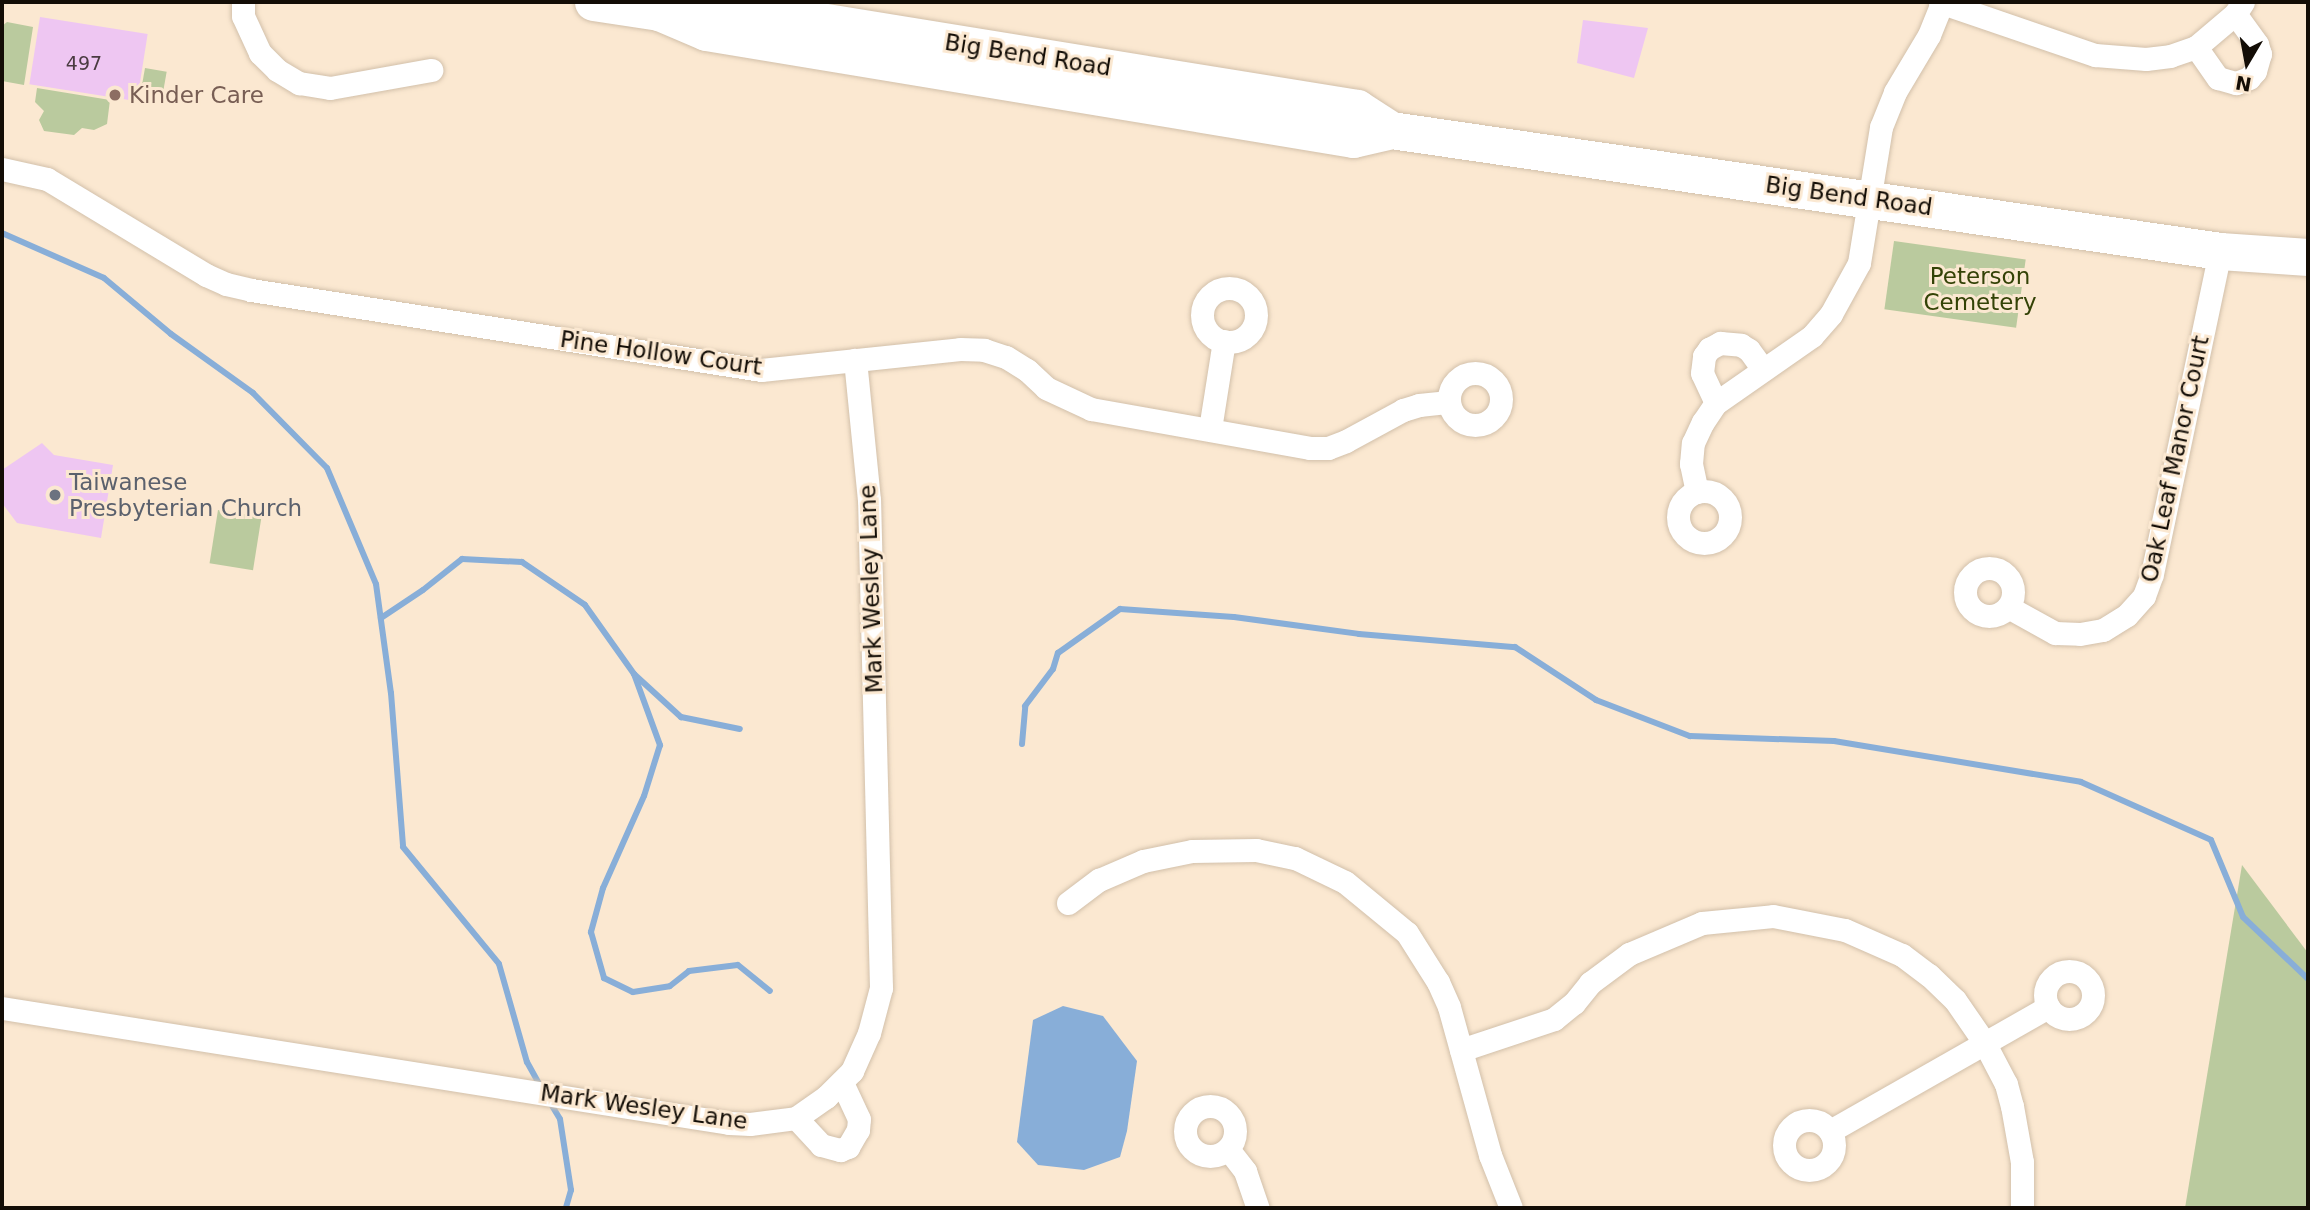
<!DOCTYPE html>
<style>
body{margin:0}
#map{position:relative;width:2310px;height:1210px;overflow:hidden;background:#fbe8d1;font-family:"DejaVu Sans",sans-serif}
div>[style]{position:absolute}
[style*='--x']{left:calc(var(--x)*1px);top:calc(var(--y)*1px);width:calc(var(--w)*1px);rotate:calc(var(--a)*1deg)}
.green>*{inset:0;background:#baca9e;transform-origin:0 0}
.water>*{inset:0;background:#88aed8}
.stream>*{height:6px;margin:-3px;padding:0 3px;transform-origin:3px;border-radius:3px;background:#88aed8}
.building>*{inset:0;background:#eec6f2;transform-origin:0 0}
.roads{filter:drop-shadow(0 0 2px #d2c0aa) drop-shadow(0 0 2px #d2c0aa)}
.street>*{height:23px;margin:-11.5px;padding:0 11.5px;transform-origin:11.5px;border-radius:11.5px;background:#fff}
.street>.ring{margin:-11.5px;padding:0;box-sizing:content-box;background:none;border:23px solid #fff;border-radius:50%}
.primary>*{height:37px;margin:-18.5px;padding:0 18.5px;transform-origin:18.5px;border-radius:18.5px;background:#fff}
.dots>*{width:19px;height:19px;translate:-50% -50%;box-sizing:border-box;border:4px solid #fbe8d1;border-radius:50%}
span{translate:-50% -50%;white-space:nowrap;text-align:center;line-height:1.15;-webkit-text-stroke:6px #fbe8d1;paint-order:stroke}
.number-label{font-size:19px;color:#4a3b41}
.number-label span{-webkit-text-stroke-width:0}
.street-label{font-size:23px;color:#130d06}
.education-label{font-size:23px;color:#785e54}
.left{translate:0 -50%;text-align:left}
.park-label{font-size:23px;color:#334206}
.worship-label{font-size:23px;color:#5b616d}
.frame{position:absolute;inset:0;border:4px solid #130d06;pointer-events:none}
.north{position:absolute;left:2212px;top:28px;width:70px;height:70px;-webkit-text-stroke:5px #fbe8d1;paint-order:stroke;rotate:190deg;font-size:19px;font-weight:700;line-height:28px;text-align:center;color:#130d06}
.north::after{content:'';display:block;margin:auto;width:24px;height:32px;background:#130d06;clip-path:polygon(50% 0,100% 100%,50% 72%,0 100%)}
</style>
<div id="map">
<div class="green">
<i style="clip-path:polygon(7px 22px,33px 27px,24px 85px,2px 81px,2px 26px)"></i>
<i style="left:145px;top:68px;width:22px;height:21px;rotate:10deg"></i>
<i style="clip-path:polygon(37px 88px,110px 100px,107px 124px,94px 130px,82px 128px,74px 135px,44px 131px,39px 120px,44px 111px,35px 102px)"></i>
<i style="left:1894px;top:241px;width:133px;height:69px;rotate:8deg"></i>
<i style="left:218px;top:510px;width:44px;height:54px;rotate:9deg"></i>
<i style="clip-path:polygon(2242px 865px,2308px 953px,2308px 1208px,2185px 1208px)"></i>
</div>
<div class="water">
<i style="clip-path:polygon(1063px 1006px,1103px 1016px,1137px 1061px,1127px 1131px,1120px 1157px,1084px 1170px,1038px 1165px,1017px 1142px,1033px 1020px)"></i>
</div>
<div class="stream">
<i style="--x:2;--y:233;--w:111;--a:23.8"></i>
<i style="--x:104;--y:278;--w:87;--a:39.9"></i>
<i style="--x:171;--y:334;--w:101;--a:35.7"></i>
<i style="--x:253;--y:393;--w:105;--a:45.4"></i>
<i style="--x:327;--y:468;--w:126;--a:67.1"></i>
<i style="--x:376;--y:584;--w:110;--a:82.2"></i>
<i style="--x:391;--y:693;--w:154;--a:85.5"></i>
<i style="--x:403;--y:847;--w:151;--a:50.6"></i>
<i style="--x:499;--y:964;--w:102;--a:74.1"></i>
<i style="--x:527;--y:1062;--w:29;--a:61"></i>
<i style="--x:381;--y:618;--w:50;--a:-33.7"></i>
<i style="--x:423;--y:590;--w:50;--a:-38.5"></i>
<i style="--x:462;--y:559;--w:60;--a:2.9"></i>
<i style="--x:522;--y:562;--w:76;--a:34.3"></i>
<i style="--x:585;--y:605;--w:85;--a:54.6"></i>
<i style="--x:634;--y:674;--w:64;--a:42.5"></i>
<i style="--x:681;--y:717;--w:60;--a:11.5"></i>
<i style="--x:634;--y:674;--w:76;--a:69.9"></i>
<i style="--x:660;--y:745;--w:53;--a:107.4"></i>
<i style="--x:644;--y:796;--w:101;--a:114"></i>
<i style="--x:603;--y:888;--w:46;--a:105.3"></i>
<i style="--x:591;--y:932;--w:48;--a:74.2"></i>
<i style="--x:604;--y:978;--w:32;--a:26"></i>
<i style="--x:633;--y:992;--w:37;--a:-9"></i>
<i style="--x:670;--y:986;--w:24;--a:-38"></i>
<i style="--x:689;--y:971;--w:49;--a:-7"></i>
<i style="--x:738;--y:965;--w:41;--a:39.1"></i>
<i style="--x:1022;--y:744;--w:38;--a:-85"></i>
<i style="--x:1025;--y:706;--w:46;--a:-52.9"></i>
<i style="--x:1053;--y:669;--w:17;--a:-73"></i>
<i style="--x:1058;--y:653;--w:76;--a:-35.4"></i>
<i style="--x:1120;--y:609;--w:114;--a:4"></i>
<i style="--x:1234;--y:617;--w:126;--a:7.7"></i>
<i style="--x:1359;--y:634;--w:157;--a:4.8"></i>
<i style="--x:1515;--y:647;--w:97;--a:33.2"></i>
<i style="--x:1596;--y:700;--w:101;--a:21"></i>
<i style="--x:1690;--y:736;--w:144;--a:2"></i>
<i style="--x:1834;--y:741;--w:250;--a:9.4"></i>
<i style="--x:2081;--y:782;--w:142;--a:24"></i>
<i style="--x:2211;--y:840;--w:83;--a:67.4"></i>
<i style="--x:2243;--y:917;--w:90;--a:43.6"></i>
<i style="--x:548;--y:1099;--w:23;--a:59"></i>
<i style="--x:560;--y:1119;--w:72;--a:81.2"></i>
<i style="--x:571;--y:1190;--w:19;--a:106"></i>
</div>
<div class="building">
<i style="left:40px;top:17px;width:109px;height:68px;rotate:9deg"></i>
<i style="clip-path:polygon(1583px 20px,1648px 28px,1634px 78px,1577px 63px)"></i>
<i style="clip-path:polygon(42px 443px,54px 455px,113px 465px,101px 538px,17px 523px,2px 503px,2px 470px)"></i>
</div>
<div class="roads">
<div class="street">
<i style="--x:243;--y:2;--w:14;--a:90"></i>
<i style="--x:243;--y:16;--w:41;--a:65.3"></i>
<i style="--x:260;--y:53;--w:24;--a:45"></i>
<i style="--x:277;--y:70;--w:26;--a:31"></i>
<i style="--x:299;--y:83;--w:31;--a:9"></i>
<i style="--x:330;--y:88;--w:103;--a:-10.1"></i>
<i style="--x:1940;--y:2;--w:164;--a:18.9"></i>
<i style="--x:2095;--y:55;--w:51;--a:4.5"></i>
<i style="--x:2146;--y:59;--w:24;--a:-7"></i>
<i style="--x:2170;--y:56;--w:28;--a:-19"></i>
<i style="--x:2196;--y:47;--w:51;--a:-40.2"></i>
<i style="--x:2235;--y:14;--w:14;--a:-56"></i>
<i style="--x:2196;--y:47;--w:38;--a:55"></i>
<i style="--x:2218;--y:78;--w:19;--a:16"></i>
<i style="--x:2236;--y:83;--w:14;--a:-21"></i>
<i style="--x:2249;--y:78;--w:9;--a:-49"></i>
<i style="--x:2255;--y:71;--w:18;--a:-74"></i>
<i style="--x:2260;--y:54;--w:10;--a:-107"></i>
<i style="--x:2257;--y:44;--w:37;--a:-126"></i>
<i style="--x:2;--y:169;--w:46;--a:12.5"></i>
<i style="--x:47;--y:179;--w:186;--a:31.1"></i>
<i style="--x:206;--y:275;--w:22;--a:24"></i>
<i style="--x:226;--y:284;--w:26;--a:13"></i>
<i style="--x:251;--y:290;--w:516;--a:8.91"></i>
<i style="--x:761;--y:370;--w:200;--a:-6"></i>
<i style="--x:960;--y:349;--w:24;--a:2"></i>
<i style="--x:984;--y:350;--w:23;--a:18"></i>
<i style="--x:1006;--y:357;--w:25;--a:32"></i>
<i style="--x:1027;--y:370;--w:26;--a:43"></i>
<i style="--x:1046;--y:388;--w:50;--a:25"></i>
<i style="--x:1091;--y:409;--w:222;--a:10.1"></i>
<i style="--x:1310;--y:448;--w:18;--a:0"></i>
<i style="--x:1328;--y:448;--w:19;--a:-21"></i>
<i style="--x:1346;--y:441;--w:65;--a:-28.5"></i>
<i style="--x:1403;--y:410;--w:17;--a:-17"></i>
<i style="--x:1419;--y:405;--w:30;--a:-6"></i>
<i class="ring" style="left:1202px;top:288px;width:31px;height:31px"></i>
<i class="ring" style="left:1449px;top:373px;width:29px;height:29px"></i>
<i style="--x:1716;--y:403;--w:33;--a:-115"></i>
<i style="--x:1702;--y:373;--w:17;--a:-83"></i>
<i style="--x:1704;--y:356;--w:9;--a:-54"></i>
<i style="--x:1709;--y:349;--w:13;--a:-29"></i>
<i style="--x:1720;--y:343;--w:21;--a:5"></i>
<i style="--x:1741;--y:345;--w:9;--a:32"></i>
<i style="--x:1749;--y:350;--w:24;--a:54"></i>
<i style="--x:1210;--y:429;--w:89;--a:-81"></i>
<i class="ring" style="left:1678px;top:491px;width:29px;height:29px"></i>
<i style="--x:1697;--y:492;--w:29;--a:-102"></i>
<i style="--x:1691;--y:464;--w:21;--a:-85"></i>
<i style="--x:1693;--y:443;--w:23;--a:-65"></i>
<i style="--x:1703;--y:422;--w:23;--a:-56"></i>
<i style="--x:1716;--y:403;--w:117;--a:-34.9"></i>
<i style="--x:1812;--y:336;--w:29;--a:-49"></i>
<i style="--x:1831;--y:314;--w:58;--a:-61.2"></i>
<i style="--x:1859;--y:263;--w:138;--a:-80.8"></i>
<i style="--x:1881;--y:127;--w:38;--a:-68"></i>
<i style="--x:1895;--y:92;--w:66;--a:-59.2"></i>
<i style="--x:1929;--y:35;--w:35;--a:-68"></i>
<i class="ring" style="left:1965px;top:568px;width:25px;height:25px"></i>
<i style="--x:2008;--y:607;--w:54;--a:29"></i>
<i style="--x:2055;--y:633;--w:25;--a:2"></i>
<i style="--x:2080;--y:634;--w:23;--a:-10"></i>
<i style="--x:2103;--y:630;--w:28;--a:-32"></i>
<i style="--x:2127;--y:615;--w:25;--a:-48"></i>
<i style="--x:2144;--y:596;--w:23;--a:-70"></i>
<i style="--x:2152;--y:574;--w:330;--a:-78.1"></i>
<i style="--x:1068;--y:903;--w:39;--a:-37"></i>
<i style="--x:1099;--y:880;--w:48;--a:-23.4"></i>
<i style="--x:1143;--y:861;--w:50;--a:-11.5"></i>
<i style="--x:1192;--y:851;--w:64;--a:-0.9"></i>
<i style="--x:1256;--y:850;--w:40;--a:12"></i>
<i style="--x:1295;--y:858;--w:55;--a:25.6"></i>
<i style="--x:1345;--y:882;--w:80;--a:39.4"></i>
<i style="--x:1407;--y:933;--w:58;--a:57.7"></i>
<i style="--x:1438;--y:982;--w:27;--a:66"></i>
<i style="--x:1449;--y:1007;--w:154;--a:74.5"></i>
<i style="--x:1490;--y:1155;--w:57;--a:68.4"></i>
<i class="ring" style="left:2045px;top:971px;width:25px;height:25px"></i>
<i style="--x:2;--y:1008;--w:736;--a:8.99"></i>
<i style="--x:729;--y:1123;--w:21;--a:3"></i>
<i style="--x:750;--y:1124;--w:46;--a:-7.4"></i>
<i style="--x:796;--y:1118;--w:37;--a:-35"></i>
<i style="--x:826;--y:1097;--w:37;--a:-45"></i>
<i style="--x:852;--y:1071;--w:42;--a:-65.9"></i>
<i style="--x:869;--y:1033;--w:47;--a:-75.1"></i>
<i style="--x:881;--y:988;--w:488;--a:-91.4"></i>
<i style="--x:869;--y:500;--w:141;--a:-95.7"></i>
<i style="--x:1461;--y:1050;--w:98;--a:-18.4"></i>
<i style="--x:1554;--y:1019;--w:26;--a:-39"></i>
<i style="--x:1574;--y:1003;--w:26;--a:-51"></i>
<i style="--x:1590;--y:983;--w:49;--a:-36.6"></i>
<i style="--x:1629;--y:954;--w:79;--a:-23"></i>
<i style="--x:1702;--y:923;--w:71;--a:-5.6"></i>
<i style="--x:1773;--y:916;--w:73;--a:11"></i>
<i style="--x:1845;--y:930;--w:62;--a:23.7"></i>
<i style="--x:1902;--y:955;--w:34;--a:37"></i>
<i style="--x:1929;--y:975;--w:36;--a:44"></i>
<i style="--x:1955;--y:1000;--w:51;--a:55.4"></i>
<i style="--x:1984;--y:1042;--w:47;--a:62.4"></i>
<i style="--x:2006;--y:1084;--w:23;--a:75"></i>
<i style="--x:2012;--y:1106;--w:57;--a:79.9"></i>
<i style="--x:2022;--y:1162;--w:46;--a:90"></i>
<i class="ring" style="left:1185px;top:1106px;width:27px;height:27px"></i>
<i style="--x:796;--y:1118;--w:37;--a:47"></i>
<i style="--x:821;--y:1145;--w:20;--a:15"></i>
<i style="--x:840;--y:1150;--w:9;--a:-21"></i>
<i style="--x:848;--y:1147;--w:20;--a:-60"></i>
<i style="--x:858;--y:1130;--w:11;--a:-85"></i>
<i style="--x:859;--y:1119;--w:40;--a:-115"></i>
<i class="ring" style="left:1784px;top:1120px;width:27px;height:27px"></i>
<i style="--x:1830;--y:1131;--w:251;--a:-29.6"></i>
<i style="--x:1228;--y:1149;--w:28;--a:52"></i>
<i style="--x:1245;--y:1171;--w:39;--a:71"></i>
</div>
<div class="primary">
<i style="--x:593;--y:2;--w:67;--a:8.6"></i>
<i style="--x:659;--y:12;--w:51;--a:23.1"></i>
<i style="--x:706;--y:32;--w:656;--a:9.39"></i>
<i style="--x:1353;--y:139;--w:39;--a:-13"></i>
<i style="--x:1391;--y:130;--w:838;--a:8.3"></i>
<i style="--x:2220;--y:251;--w:88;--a:3.9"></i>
<i style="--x:659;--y:12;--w:45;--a:-12.8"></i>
<i style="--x:703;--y:2;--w:663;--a:9.21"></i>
<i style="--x:1357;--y:108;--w:40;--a:32.9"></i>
</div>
</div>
<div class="dots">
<i style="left:115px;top:95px;background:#8d6e63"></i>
<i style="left:55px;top:495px;background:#6b7280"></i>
</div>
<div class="number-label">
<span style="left:84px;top:64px">497</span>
</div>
<div class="street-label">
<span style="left:1028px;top:55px;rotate:9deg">Big Bend Road</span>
<span style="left:1849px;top:196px;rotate:8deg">Big Bend Road</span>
<span style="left:661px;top:353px;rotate:8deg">Pine Hollow Court</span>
<span style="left:2175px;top:459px;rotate:-78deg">Oak Leaf Manor Court</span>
<span style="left:871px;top:589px;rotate:-92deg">Mark Wesley Lane</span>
<span style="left:644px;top:1107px;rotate:8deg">Mark Wesley Lane</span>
</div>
<div class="education-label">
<span class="left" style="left:129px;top:95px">Kinder Care</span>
</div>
<div class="park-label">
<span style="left:1980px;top:289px">Peterson<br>Cemetery</span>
</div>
<div class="worship-label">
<span class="left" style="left:69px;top:495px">Taiwanese<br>Presbyterian Church</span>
</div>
<div class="frame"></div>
<div class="north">N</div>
</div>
